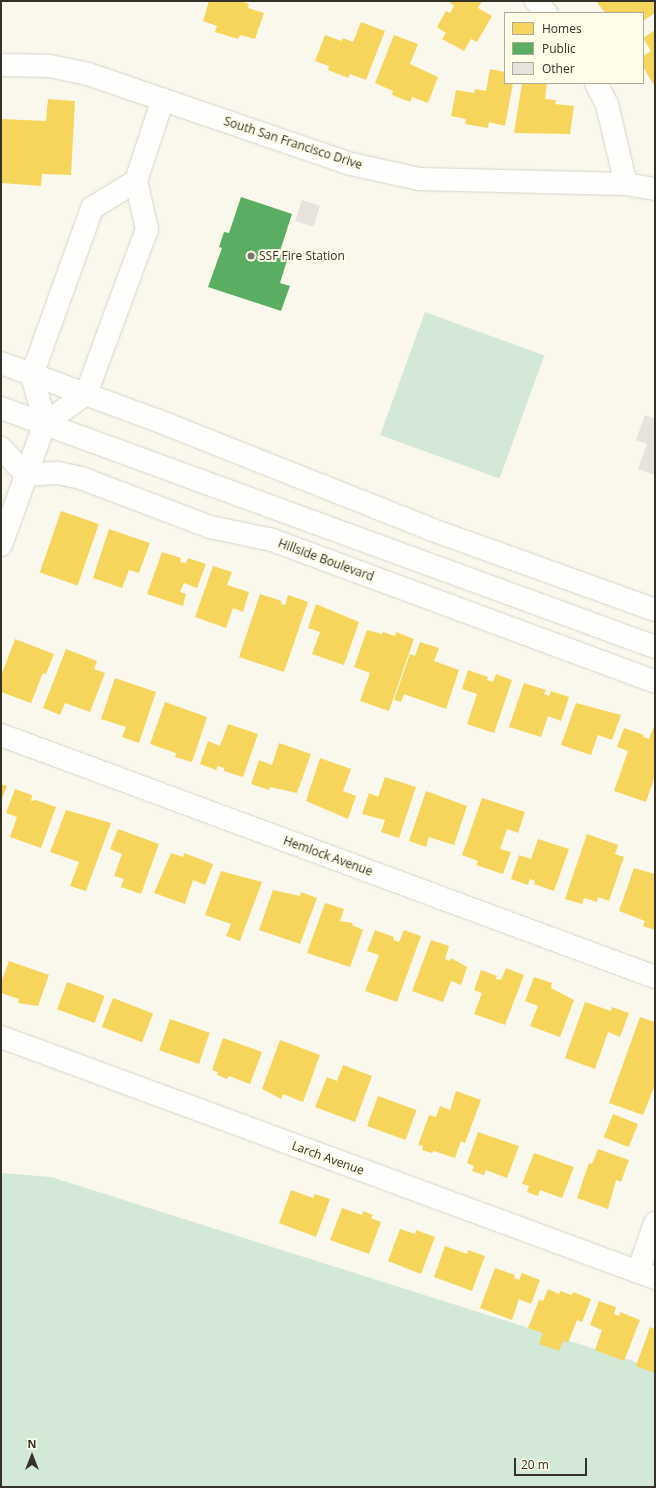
<!DOCTYPE html>
<style>
body{margin:0}
#map{position:relative;width:656px;height:1488px;overflow:hidden;background:#faf8ed;font-family:"Open Sans",sans-serif}
div>[style]{position:absolute}
[style*='--x']{left:calc(var(--x)*1px);top:calc(var(--y)*1px);width:calc(var(--w)*1px);rotate:calc(var(--a)*1deg)}
.green>*{inset:0;background:#d3e8d7;transform-origin:0 0}
.homes>*{inset:0;background:#f6d55c;transform-origin:0 0}
.public>*{inset:0;background:#5aae61}
.building>*{inset:0;background:#e8e2df;transform-origin:0 0}
.roads{filter:drop-shadow(0 0 1px #d5d3ca) drop-shadow(0 0 1px #d5d3ca)}
.minor>*{height:22px;margin:-11px;padding:0 11px;transform-origin:11px;border-radius:11px;background:#fefefc}
.secondary>*{height:22px;margin:-11px;padding:0 11px;transform-origin:11px;border-radius:11px;background:#fefefc}
.dots>*{width:11px;height:11px;translate:-50% -50%;box-sizing:border-box;border:2px solid #fffce8;border-radius:50%}
span{translate:-50% -50%;white-space:nowrap;text-align:center;line-height:1.15;-webkit-text-stroke:4px #fffce8;paint-order:stroke}
.street-label{font-size:12px;color:#333128}
.poi-label{font-size:12px;color:#333128}
.left{translate:0 -50%;text-align:left}
.frame{position:absolute;inset:0;border:2px solid #333128;pointer-events:none}
.legend{position:absolute;left:504px;top:12px;width:140px;height:72px;box-sizing:border-box;background:#fffce8;border:1px solid #adab9b;margin:0;padding:5px 7px;list-style:none;font-size:12px;color:#333128}
.legend li{display:flex;align-items:center;gap:8px;height:20px}
.legend b{width:20px;border:1px solid #adab9b}
.north{position:absolute;left:12px;top:1436px;width:40px;height:40px;-webkit-text-stroke:3px #fffce8;paint-order:stroke;rotate:0deg;font-size:11px;font-weight:700;line-height:16px;text-align:center;color:#333128}
.north::after{content:'';display:block;margin:auto;width:14px;height:18px;background:#333128;clip-path:polygon(50% 0,100% 100%,50% 72%,0 100%)}
.scale{position:absolute;left:514px;top:1458px;width:73px;height:18px;box-sizing:border-box;border:2px solid #333128;border-top:0;padding-left:5px;font-size:12px;line-height:14px;white-space:nowrap;color:#333128;-webkit-text-stroke:3px #fffce8;paint-order:stroke}
</style>
<div id="map">
<div class="green">
<i style="left:425px;top:312px;width:127px;height:131px;rotate:20deg"></i>
<i style="clip-path:polygon(1px 1173px,51px 1177px,633px 1361px,655px 1372px,655px 1487px,1px 1487px)"></i>
</div>
<div class="homes">
<i style="clip-path:polygon(209px 1px,240px 1px,249px 4px,248px 8px,264px 13px,255px 39px,240px 35px,238px 39px,215px 32px,217px 26px,203px 21px)"></i>
<i style="clip-path:polygon(448px 1px,482px 1px,478px 8px,492px 16px,477px 42px,471px 39px,464px 51px,442px 39px,446px 33px,437px 27px,446px 11px,450px 13px,454px 6px)"></i>
<i style="clip-path:polygon(596px 1px,655px 1px,655px 13px,643px 21px,643px 13px,605px 13px)"></i>
<i style="clip-path:polygon(361px 22px,385px 31px,366px 80px,350px 74px,348px 78px,328px 70px,329px 66px,315px 61px,325px 35px,342px 41px,343px 38px,353px 42px)"></i>
<i style="clip-path:polygon(655px 30px,655px 87px,643px 67px,643px 56px,651px 51px,643px 38px)"></i>
<i style="clip-path:polygon(394px 35px,418px 44px,410px 64px,438px 77px,428px 103px,412px 97px,410px 102px,392px 95px,393px 91px,375px 83px)"></i>
<i style="clip-path:polygon(490px 69px,505px 72px,505px 83px,513px 83px,505px 126px,489px 122px,488px 128px,465px 124px,466px 119px,451px 116px,456px 90px,474px 93px,475px 89px,486px 91px)"></i>
<i style="clip-path:polygon(522px 83px,547px 83px,545px 99px,556px 100px,555px 104px,574px 106px,570px 134px,514px 133px)"></i>
<i style="clip-path:polygon(48px 99px,75px 101px,71px 175px,42px 174px,41px 186px,1px 183px,1px 119px,46px 121px)"></i>
<i style="left:61px;top:511px;width:40px;height:65px;rotate:19deg"></i>
<i style="clip-path:polygon(109px 529px,150px 543px,139px 573px,129px 570px,122px 588px,93px 578px)"></i>
<i style="clip-path:polygon(162px 552px,181px 558px,180px 562px,186px 563px,188px 558px,206px 564px,197px 588px,184px 583px,180px 592px,186px 594px,183px 606px,147px 594px)"></i>
<i style="clip-path:polygon(213px 566px,232px 572px,227px 585px,249px 592px,243px 612px,233px 608px,226px 628px,195px 617px)"></i>
<i style="clip-path:polygon(260px 594px,282px 601px,281px 604px,285px 605px,288px 595px,308px 602px,284px 672px,239px 657px)"></i>
<i style="clip-path:polygon(316px 604px,359px 622px,344px 665px,312px 654px,320px 632px,308px 628px)"></i>
<i style="clip-path:polygon(367px 630px,382px 634px,383px 632px,395px 636px,396px 632px,414px 639px,389px 711px,360px 701px,370px 673px,354px 667px)"></i>
<i style="clip-path:polygon(15px 639px,54px 654px,46px 674px,43px 673px,31px 703px,1px 692px,1px 676px)"></i>
<i style="clip-path:polygon(420px 642px,439px 648px,434px 661px,459px 670px,446px 709px,404px 694px,401px 702px,394px 700px,410px 654px,415px 656px)"></i>
<i style="clip-path:polygon(66px 649px,97px 661px,94px 669px,105px 673px,90px 712px,65px 703px,60px 715px,43px 708px)"></i>
<i style="clip-path:polygon(468px 670px,488px 677px,487px 680px,493px 682px,496px 674px,512px 680px,494px 733px,467px 724px,477px 694px,462px 689px)"></i>
<i style="clip-path:polygon(115px 678px,156px 692px,139px 743px,122px 737px,126px 727px,101px 719px)"></i>
<i style="clip-path:polygon(524px 683px,546px 690px,544px 694px,549px 696px,551px 691px,569px 697px,561px 721px,548px 716px,541px 737px,509px 727px)"></i>
<i style="clip-path:polygon(165px 702px,207px 717px,192px 762px,175px 757px,176px 753px,150px 744px)"></i>
<i style="clip-path:polygon(576px 703px,621px 715px,612px 740px,598px 735px,591px 755px,561px 745px)"></i>
<i style="clip-path:polygon(228px 724px,258px 734px,243px 777px,224px 771px,224px 768px,218px 766px,216px 770px,200px 764px,208px 741px,220px 746px)"></i>
<i style="clip-path:polygon(624px 728px,644px 735px,643px 737px,649px 739px,653px 728px,655px 729px,655px 776px,646px 802px,614px 791px,628px 751px,617px 747px)"></i>
<i style="clip-path:polygon(279px 743px,311px 754px,297px 793px,270px 787px,269px 790px,251px 784px,259px 760px,272px 765px)"></i>
<i style="clip-path:polygon(320px 758px,351px 769px,343px 791px,356px 796px,348px 819px,306px 801px)"></i>
<i style="clip-path:polygon(385px 777px,416px 787px,399px 838px,381px 832px,385px 820px,362px 814px,369px 793px,378px 797px)"></i>
<i style="clip-path:polygon(1px 784px,7px 786px,1px 801px)"></i>
<i style="clip-path:polygon(15px 789px,32px 795px,31px 801px,36px 800px,56px 807px,41px 848px,10px 837px,17px 817px,6px 813px)"></i>
<i style="clip-path:polygon(426px 791px,467px 806px,454px 845px,429px 837px,426px 847px,409px 841px)"></i>
<i style="clip-path:polygon(482px 798px,525px 812px,518px 833px,507px 829px,500px 849px,511px 852px,503px 874px,476px 865px,478px 861px,462px 855px)"></i>
<i style="clip-path:polygon(66px 810px,111px 823px,86px 891px,70px 886px,79px 862px,50px 852px)"></i>
<i style="clip-path:polygon(118px 829px,159px 844px,141px 894px,121px 887px,124px 879px,114px 876px,122px 854px,110px 849px)"></i>
<i style="clip-path:polygon(587px 834px,618px 845px,615px 854px,624px 857px,609px 901px,598px 897px,597px 902px,584px 898px,582px 904px,565px 899px)"></i>
<i style="clip-path:polygon(538px 839px,569px 849px,554px 891px,534px 884px,535px 881px,530px 879px,528px 885px,511px 879px,519px 855px,531px 859px)"></i>
<i style="clip-path:polygon(171px 853px,183px 857px,184px 853px,213px 864px,205px 885px,193px 880px,185px 904px,154px 893px)"></i>
<i style="clip-path:polygon(634px 868px,655px 874px,655px 930px,643px 926px,645px 921px,619px 911px)"></i>
<i style="clip-path:polygon(221px 871px,262px 882px,240px 941px,226px 936px,231px 924px,205px 915px)"></i>
<i style="clip-path:polygon(273px 890px,300px 896px,301px 892px,317px 898px,300px 944px,259px 930px)"></i>
<i style="clip-path:polygon(325px 903px,344px 909px,340px 921px,353px 923px,352px 925px,363px 930px,350px 967px,307px 953px)"></i>
<i style="clip-path:polygon(375px 930px,394px 937px,393px 940px,399px 942px,404px 930px,421px 936px,397px 1002px,365px 991px,379px 955px,367px 951px)"></i>
<i style="clip-path:polygon(431px 940px,449px 946px,445px 959px,450px 961px,451px 958px,467px 967px,461px 985px,451px 981px,443px 1002px,412px 991px)"></i>
<i style="clip-path:polygon(9px 961px,49px 975px,38px 1006px,18px 1003px,19px 999px,1px 993px,1px 983px)"></i>
<i style="clip-path:polygon(506px 968px,524px 975px,505px 1025px,474px 1014px,482px 993px,474px 990px,481px 970px,497px 976px,496px 979px,501px 980px)"></i>
<i style="clip-path:polygon(534px 977px,552px 983px,551px 988px,574px 1000px,560px 1037px,530px 1026px,538px 1006px,525px 1001px)"></i>
<i style="left:67px;top:982px;width:40px;height:29px;rotate:20deg"></i>
<i style="left:113px;top:998px;width:43px;height:31px;rotate:21deg"></i>
<i style="clip-path:polygon(585px 1002px,611px 1011px,612px 1007px,629px 1013px,620px 1037px,608px 1032px,595px 1069px,565px 1058px)"></i>
<i style="clip-path:polygon(640px 1017px,655px 1022px,655px 1085px,643px 1115px,609px 1103px)"></i>
<i style="left:170px;top:1019px;width:42px;height:33px;rotate:19deg"></i>
<i style="clip-path:polygon(223px 1038px,262px 1052px,250px 1084px,229px 1076px,227px 1079px,217px 1075px,218px 1072px,212px 1070px)"></i>
<i style="clip-path:polygon(280px 1040px,320px 1055px,303px 1102px,283px 1094px,281px 1099px,262px 1089px)"></i>
<i style="clip-path:polygon(343px 1065px,372px 1076px,355px 1122px,315px 1107px,327px 1077px,337px 1081px)"></i>
<i style="clip-path:polygon(456px 1091px,481px 1100px,465px 1143px,461px 1141px,455px 1158px,434px 1151px,432px 1153px,422px 1150px,423px 1146px,418px 1145px,429px 1115px,436px 1117px,440px 1106px,450px 1110px)"></i>
<i style="left:378px;top:1096px;width:41px;height:32px;rotate:20deg"></i>
<i style="left:613px;top:1114px;width:27px;height:25px;rotate:22deg"></i>
<i style="clip-path:polygon(478px 1132px,519px 1146px,507px 1178px,486px 1170px,484px 1175px,472px 1171px,474px 1166px,467px 1163px)"></i>
<i style="clip-path:polygon(598px 1149px,629px 1160px,621px 1182px,616px 1180px,608px 1209px,577px 1198px,589px 1163px,592px 1164px)"></i>
<i style="clip-path:polygon(534px 1153px,574px 1167px,562px 1198px,540px 1190px,538px 1196px,527px 1192px,529px 1186px,522px 1184px)"></i>
<i style="clip-path:polygon(291px 1190px,313px 1198px,315px 1194px,330px 1199px,316px 1237px,279px 1223px)"></i>
<i style="clip-path:polygon(342px 1208px,362px 1215px,363px 1211px,373px 1215px,371px 1218px,381px 1222px,369px 1254px,330px 1240px)"></i>
<i style="clip-path:polygon(400px 1229px,415px 1234px,416px 1230px,435px 1237px,421px 1274px,388px 1261px)"></i>
<i style="clip-path:polygon(445px 1246px,467px 1254px,468px 1250px,485px 1256px,472px 1291px,434px 1277px)"></i>
<i style="clip-path:polygon(495px 1268px,515px 1275px,514px 1278px,519px 1280px,522px 1273px,540px 1280px,531px 1304px,519px 1299px,512px 1320px,480px 1308px)"></i>
<i style="clip-path:polygon(548px 1289px,559px 1294px,560px 1291px,572px 1295px,573px 1292px,591px 1299px,582px 1322px,577px 1320px,568px 1343px,563px 1341px,559px 1351px,539px 1344px,543px 1333px,528px 1328px,539px 1300px,543px 1301px)"></i>
<i style="clip-path:polygon(599px 1301px,616px 1307px,614px 1314px,619px 1316px,620px 1312px,640px 1320px,624px 1361px,595px 1350px,602px 1330px,590px 1325px)"></i>
<i style="clip-path:polygon(650px 1327px,655px 1329px,655px 1373px,636px 1366px)"></i>
</div>
<div class="public">
<i style="clip-path:polygon(241px 197px,292px 214px,279px 254px,288px 257px,280px 283px,290px 286px,281px 311px,208px 287px,222px 248px,219px 247px,224px 232px,229px 233px)"></i>
</div>
<div class="building">
<i style="left:302px;top:200px;width:19px;height:22px;rotate:18deg"></i>
<i style="clip-path:polygon(645px 415px,655px 419px,655px 475px,638px 469px,647px 444px,636px 440px)"></i>
</div>
<div class="roads">
<div class="minor">
<i style="--x:536;--y:1;--w:16;--a:50"></i>
<i style="--x:1;--y:65;--w:49;--a:1.2"></i>
<i style="--x:50;--y:66;--w:39;--a:12"></i>
<i style="--x:88;--y:74;--w:278;--a:18.9"></i>
<i style="--x:351;--y:164;--w:70;--a:12.4"></i>
<i style="--x:419;--y:179;--w:207;--a:1.4"></i>
<i style="--x:626;--y:184;--w:29;--a:10"></i>
<i style="--x:596;--y:83;--w:25;--a:63"></i>
<i style="--x:607;--y:105;--w:81;--a:76.5"></i>
<i style="--x:45;--y:423;--w:50;--a:-35.3"></i>
<i style="--x:86;--y:394;--w:176;--a:-69.7"></i>
<i style="--x:147;--y:229;--w:49;--a:-102.9"></i>
<i style="--x:136;--y:181;--w:86;--a:-71.8"></i>
<i style="--x:45;--y:423;--w:50;--a:-105.2"></i>
<i style="--x:32;--y:375;--w:177;--a:-70.2"></i>
<i style="--x:92;--y:208;--w:52;--a:-31.5"></i>
<i style="--x:1;--y:448;--w:37;--a:47"></i>
<i style="--x:26;--y:475;--w:32;--a:-4"></i>
<i style="--x:58;--y:473;--w:24;--a:12"></i>
<i style="--x:81;--y:478;--w:138;--a:20.8"></i>
<i style="--x:210;--y:527;--w:63;--a:11.8"></i>
<i style="--x:272;--y:540;--w:408;--a:20.3"></i>
<i style="--x:1;--y:545;--w:130;--a:-70.2"></i>
<i style="--x:1;--y:735;--w:697;--a:20.31"></i>
<i style="--x:1;--y:1037;--w:697;--a:20.23"></i>
<i style="--x:638;--y:1272;--w:52;--a:-70.9"></i>
</div>
<div class="secondary">
<i style="--x:1;--y:363;--w:168;--a:20.2"></i>
<i style="--x:159;--y:421;--w:292;--a:21.7"></i>
<i style="--x:430;--y:529;--w:239;--a:19.8"></i>
<i style="--x:1;--y:408;--w:696;--a:20.07"></i>
</div>
</div>
<div class="dots">
<i style="left:251px;top:256px;background:#79776d"></i>
</div>
<div class="street-label">
<span style="left:293px;top:143px;rotate:18deg">South San Francisco Drive</span>
<span style="left:326px;top:560px;rotate:20deg">Hillside Boulevard</span>
<span style="left:328px;top:856px;rotate:20deg">Hemlock Avenue</span>
<span style="left:328px;top:1158px;rotate:20deg">Larch Avenue</span>
</div>
<div class="poi-label">
<span class="left" style="left:259px;top:256px">SSF Fire Station</span>
</div>
<div class="frame"></div>
<ul class="legend">
<li><b style="height:11px;background:#f6d55c"></b>Homes</li>
<li><b style="height:11px;background:#5aae61"></b>Public</li>
<li><b style="height:11px;background:#e8e2df"></b>Other</li>
</ul>
<div class="north">N</div>
<div class="scale">20 m</div>
</div>
